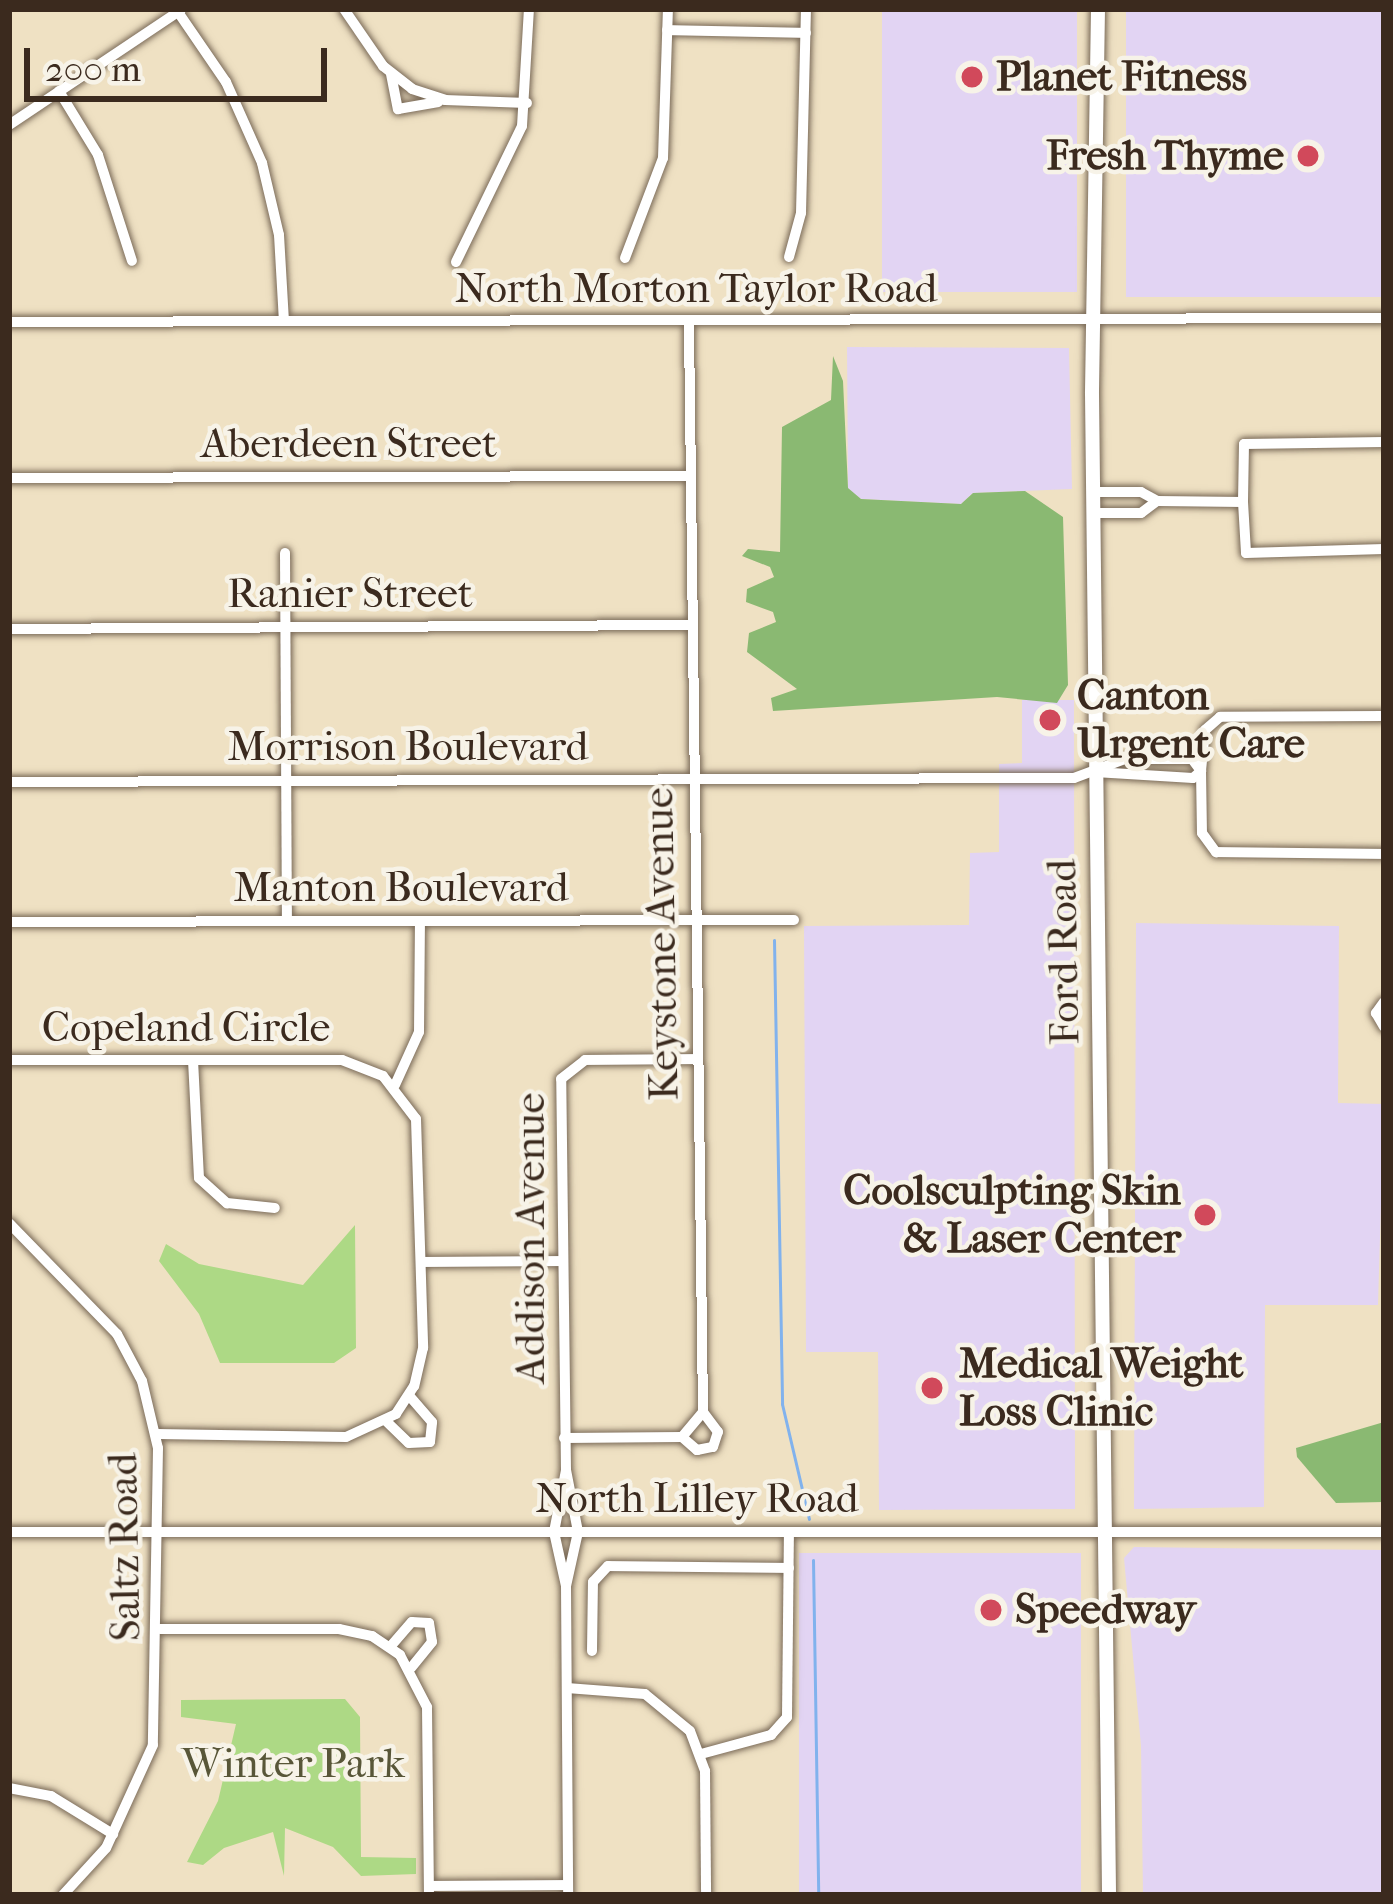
<!DOCTYPE html>
<style>
body{margin:0}
#map{position:relative;width:1393px;height:1904px;overflow:hidden;background:#efe1c3;font-family:"IM FELL French Canon",serif}
div>[style]{position:absolute}
[style*='--x']{left:calc(var(--x)*1px);top:calc(var(--y)*1px);width:calc(var(--w)*1px);rotate:calc(var(--a)*1deg)}
.built>*{inset:0;background:#e2d4f3;transform-origin:0 0}
.green>*{inset:0;background:#add985}
.forest>*{inset:0;background:#8ab972}
.stream>*{height:3px;margin:-1.5px;padding:0 1.5px;transform-origin:1.5px;border-radius:1.5px;background:#81b2ed}
.roads{filter:drop-shadow(0 0 3px #7a6a58) drop-shadow(0 0 3px #7a6a58)}
.minor>*{height:10px;margin:-5px;padding:0 5px;transform-origin:5px;border-radius:5px;background:#fff}
.major>*{height:14px;margin:-7px;padding:0 7px;transform-origin:7px;border-radius:7px;background:#fff}
.dots>*{width:33px;height:33px;translate:-50% -50%;box-sizing:border-box;border:6px solid #f7f3e8;border-radius:50%}
span{translate:-50% -50%;white-space:nowrap;text-align:center;line-height:1.15;-webkit-text-stroke:9px #f7f3e8;paint-order:stroke}
.poi-label{font-size:42px;color:#3b2a1e;font-weight:700}
.left{translate:0 -50%;text-align:left}
.right{translate:-100% -50%;text-align:right}
.street-label{font-size:42px;color:#3b2a1e}
.park-label{font-size:42px;color:#585638}
.frame{position:absolute;inset:0;border:12px solid #3b2a1e;pointer-events:none}
.scale{position:absolute;left:24px;top:48px;width:303px;height:54px;box-sizing:border-box;border:6px solid #3b2a1e;border-top:0;padding-left:15px;font-size:36px;line-height:42px;white-space:nowrap;color:#3b2a1e;-webkit-text-stroke:9px #f7f3e8;paint-order:stroke}
</style>
<div id="map">
<div class="built">
<i style="left:882px;top:9px;width:195px;height:283px"></i>
<i style="left:1126px;top:9px;width:258px;height:288px"></i>
<i style="clip-path:polygon(847px 347px,1069px 348px,1072px 489px,973px 493px,961px 504px,861px 499px,848px 489px)"></i>
<i style="clip-path:polygon(1022px 700px,1074px 700px,1075px 1509px,879px 1510px,878px 1352px,806px 1352px,804px 926px,969px 925px,970px 853px,999px 852px,999px 764px,1022px 763px)"></i>
<i style="clip-path:polygon(1136px 923px,1339px 926px,1338px 1103px,1384px 1104px,1378px 1305px,1265px 1305px,1264px 1507px,1134px 1509px)"></i>
<i style="clip-path:polygon(1134px 1547px,1384px 1550px,1384px 1895px,1143px 1895px,1141px 1746px,1124px 1558px)"></i>
<i style="left:799px;top:1553px;width:282px;height:342px"></i>
</div>
<div class="green">
<i style="clip-path:polygon(355px 1225px,356px 1348px,334px 1363px,220px 1363px,199px 1314px,159px 1261px,166px 1244px,199px 1264px,303px 1285px)"></i>
<i style="clip-path:polygon(345px 1699px,360px 1717px,361px 1857px,416px 1858px,416px 1874px,361px 1876px,333px 1847px,285px 1828px,284px 1876px,273px 1832px,224px 1848px,203px 1865px,187px 1862px,218px 1801px,236px 1724px,181px 1717px,181px 1700px)"></i>
</div>
<div class="forest">
<i style="clip-path:polygon(833px 356px,843px 381px,848px 488px,861px 499px,961px 504px,973px 493px,1025px 491px,1063px 517px,1068px 685px,1057px 703px,997px 697px,773px 711px,771px 698px,797px 689px,747px 652px,749px 633px,776px 622px,773px 612px,746px 602px,747px 589px,774px 577px,770px 567px,742px 556px,748px 549px,780px 552px,782px 427px,831px 400px)"></i>
<i style="clip-path:polygon(1384px 1422px,1384px 1502px,1336px 1503px,1297px 1457px,1296px 1448px)"></i>
</div>
<div class="stream">
<i style="--x:774;--y:940;--w:464;--a:89"></i>
<i style="--x:782;--y:1404;--w:118;--a:76.8"></i>
<i style="--x:813;--y:1560;--w:335;--a:89.1"></i>
</div>
<div class="roads">
<div class="minor">
<i style="--x:344;--y:9;--w:69;--a:55.6"></i>
<i style="--x:383;--y:66;--w:37;--a:38"></i>
<i style="--x:412;--y:89;--w:35;--a:18"></i>
<i style="--x:445;--y:100;--w:82;--a:2.1"></i>
<i style="--x:178;--y:12;--w:85;--a:55.6"></i>
<i style="--x:226;--y:82;--w:89;--a:66"></i>
<i style="--x:262;--y:163;--w:74;--a:76.7"></i>
<i style="--x:279;--y:235;--w:86;--a:86.7"></i>
<i style="--x:667;--y:30;--w:139;--a:1.2"></i>
<i style="--x:391;--y:74;--w:36;--a:79"></i>
<i style="--x:398;--y:109;--w:41;--a:-9.9"></i>
<i style="--x:59;--y:91;--w:75;--a:58.6"></i>
<i style="--x:98;--y:155;--w:111;--a:72.2"></i>
<i style="--x:9;--y:125;--w:207;--a:-33.8"></i>
<i style="--x:789;--y:257;--w:46;--a:-74.7"></i>
<i style="--x:801;--y:213;--w:204;--a:-88.6"></i>
<i style="--x:625;--y:258;--w:107;--a:-69.2"></i>
<i style="--x:663;--y:158;--w:149;--a:-88.1"></i>
<i style="--x:456;--y:262;--w:151;--a:-64.1"></i>
<i style="--x:522;--y:126;--w:117;--a:-86.6"></i>
<i style="--x:9;--y:322;--w:1375;--a:-0.17"></i>
<i style="--x:1384;--y:442;--w:140;--a:179.2"></i>
<i style="--x:1244;--y:444;--w:58;--a:91"></i>
<i style="--x:1243;--y:502;--w:51;--a:86.6"></i>
<i style="--x:1246;--y:553;--w:138;--a:-1.7"></i>
<i style="--x:9;--y:478;--w:680;--a:-0.17"></i>
<i style="--x:1093;--y:492;--w:48;--a:0"></i>
<i style="--x:1141;--y:492;--w:18;--a:29"></i>
<i style="--x:1157;--y:501;--w:20;--a:143"></i>
<i style="--x:1141;--y:513;--w:48;--a:180"></i>
<i style="--x:1157;--y:501;--w:86;--a:0.7"></i>
<i style="--x:285;--y:553;--w:368;--a:89.7"></i>
<i style="--x:9;--y:629;--w:682;--a:-0.34"></i>
<i style="--x:1384;--y:716;--w:164;--a:179.7"></i>
<i style="--x:1220;--y:717;--w:20;--a:139"></i>
<i style="--x:1205;--y:730;--w:41;--a:95.6"></i>
<i style="--x:1201;--y:771;--w:62;--a:89.1"></i>
<i style="--x:1202;--y:833;--w:24;--a:54"></i>
<i style="--x:1216;--y:852;--w:168;--a:0.7"></i>
<i style="--x:1095;--y:772;--w:98;--a:3.5"></i>
<i style="--x:1193;--y:778;--w:11;--a:-41"></i>
<i style="--x:9;--y:782;--w:1065;--a:-0.22"></i>
<i style="--x:1074;--y:778;--w:54;--a:-20.4"></i>
<i style="--x:1125;--y:759;--w:67;--a:0"></i>
<i style="--x:1192;--y:759;--w:15;--a:53"></i>
<i style="--x:9;--y:922;--w:785;--a:-0.15"></i>
<i style="--x:1384;--y:1002;--w:14;--a:126"></i>
<i style="--x:1376;--y:1013;--w:16;--a:60"></i>
<i style="--x:9;--y:1060;--w:333;--a:0"></i>
<i style="--x:342;--y:1060;--w:44;--a:21.3"></i>
<i style="--x:383;--y:1076;--w:54;--a:52.5"></i>
<i style="--x:416;--y:1119;--w:229;--a:88.2"></i>
<i style="--x:423;--y:1348;--w:39;--a:103"></i>
<i style="--x:414;--y:1386;--w:33;--a:123"></i>
<i style="--x:396;--y:1414;--w:55;--a:155.3"></i>
<i style="--x:346;--y:1437;--w:189;--a:-179.1"></i>
<i style="--x:193;--y:1060;--w:118;--a:87.1"></i>
<i style="--x:199;--y:1178;--w:38;--a:42"></i>
<i style="--x:227;--y:1203;--w:48;--a:5.9"></i>
<i style="--x:395;--y:1085;--w:58;--a:-65.6"></i>
<i style="--x:419;--y:1032;--w:111;--a:-89.5"></i>
<i style="--x:9;--y:1223;--w:155;--a:45.8"></i>
<i style="--x:117;--y:1334;--w:53;--a:62"></i>
<i style="--x:142;--y:1381;--w:69;--a:76.6"></i>
<i style="--x:158;--y:1448;--w:297;--a:91"></i>
<i style="--x:153;--y:1745;--w:113;--a:114.5"></i>
<i style="--x:106;--y:1848;--w:64;--a:132.5"></i>
<i style="--x:424;--y:1262;--w:138;--a:-0.4"></i>
<i style="--x:387;--y:1422;--w:30;--a:44"></i>
<i style="--x:409;--y:1443;--w:21;--a:-3"></i>
<i style="--x:430;--y:1442;--w:20;--a:-84"></i>
<i style="--x:432;--y:1422;--w:35;--a:-131"></i>
<i style="--x:682;--y:1437;--w:20;--a:41"></i>
<i style="--x:697;--y:1450;--w:16;--a:-11"></i>
<i style="--x:713;--y:1447;--w:16;--a:-72"></i>
<i style="--x:718;--y:1432;--w:25;--a:-127"></i>
<i style="--x:564;--y:1438;--w:118;--a:-0.5"></i>
<i style="--x:682;--y:1437;--w:33;--a:-50"></i>
<i style="--x:703;--y:1412;--w:1090;--a:-90.74"></i>
<i style="--x:566;--y:1470;--w:391;--a:-90.7"></i>
<i style="--x:561;--y:1079;--w:31;--a:-38"></i>
<i style="--x:585;--y:1060;--w:113;--a:-0.5"></i>
<i style="--x:9;--y:1532;--w:1375;--a:0"></i>
<i style="--x:566;--y:1586;--w:55;--a:-102.5"></i>
<i style="--x:554;--y:1532;--w:63;--a:-79"></i>
<i style="--x:566;--y:1470;--w:63;--a:79"></i>
<i style="--x:578;--y:1532;--w:55;--a:102.5"></i>
<i style="--x:566;--y:1586;--w:309;--a:89.6"></i>
<i style="--x:160;--y:1629;--w:179;--a:0"></i>
<i style="--x:339;--y:1629;--w:34;--a:12"></i>
<i style="--x:372;--y:1636;--w:34;--a:34"></i>
<i style="--x:400;--y:1655;--w:59;--a:62.6"></i>
<i style="--x:427;--y:1707;--w:188;--a:89.4"></i>
<i style="--x:390;--y:1647;--w:33;--a:-49"></i>
<i style="--x:412;--y:1622;--w:17;--a:3"></i>
<i style="--x:429;--y:1623;--w:19;--a:81"></i>
<i style="--x:432;--y:1642;--w:33;--a:129"></i>
<i style="--x:592;--y:1651;--w:69;--a:-89.2"></i>
<i style="--x:593;--y:1582;--w:22;--a:-47"></i>
<i style="--x:608;--y:1566;--w:181;--a:0.6"></i>
<i style="--x:567;--y:1688;--w:78;--a:4.4"></i>
<i style="--x:645;--y:1694;--w:58;--a:39.4"></i>
<i style="--x:690;--y:1731;--w:43;--a:69.4"></i>
<i style="--x:705;--y:1771;--w:124;--a:89.5"></i>
<i style="--x:701;--y:1754;--w:73;--a:-15.2"></i>
<i style="--x:771;--y:1735;--w:24;--a:-48"></i>
<i style="--x:787;--y:1717;--w:185;--a:-89.4"></i>
<i style="--x:9;--y:1788;--w:43;--a:10.8"></i>
<i style="--x:51;--y:1796;--w:73;--a:31.5"></i>
<i style="--x:429;--y:1886;--w:138;--a:-0.4"></i>
</div>
<div class="major">
<i style="--x:1098;--y:9;--w:385;--a:90.9"></i>
<i style="--x:1092;--y:394;--w:1501;--a:89.35"></i>
</div>
</div>
<div class="dots">
<i style="left:972px;top:77px;background:#d1495b"></i>
<i style="left:1308px;top:156px;background:#d1495b"></i>
<i style="left:1050px;top:720px;background:#d1495b"></i>
<i style="left:1205px;top:1215px;background:#d1495b"></i>
<i style="left:932px;top:1388px;background:#d1495b"></i>
<i style="left:991px;top:1610px;background:#d1495b"></i>
</div>
<div class="poi-label">
<span class="left" style="left:996px;top:77px">Planet Fitness</span>
<span class="right" style="left:1284px;top:156px">Fresh Thyme</span>
<span class="left" style="left:1077px;top:720px">Canton<br>Urgent Care</span>
<span class="right" style="left:1181px;top:1215px">Coolsculpting Skin<br>&amp; Laser Center</span>
<span class="left" style="left:959px;top:1388px">Medical Weight<br>Loss Clinic</span>
<span class="left" style="left:1015px;top:1610px">Speedway</span>
</div>
<div class="street-label">
<span style="left:696px;top:289px">North Morton Taylor Road</span>
<span style="left:349px;top:444px">Aberdeen Street</span>
<span style="left:350px;top:594px">Ranier Street</span>
<span style="left:408px;top:747px">Morrison Boulevard</span>
<span style="left:401px;top:888px">Manton Boulevard</span>
<span style="left:662px;top:944px;rotate:-91deg">Keystone Avenue</span>
<span style="left:1064px;top:952px;rotate:-91deg">Ford Road</span>
<span style="left:186px;top:1028px">Copeland Circle</span>
<span style="left:531px;top:1238px;rotate:-90deg">Addison Avenue</span>
<span style="left:697px;top:1499px">North Lilley Road</span>
<span style="left:125px;top:1547px;rotate:-91deg">Saltz Road</span>
</div>
<div class="park-label">
<span style="left:293px;top:1764px">Winter Park</span>
</div>
<div class="frame"></div>
<div class="scale">200 m</div>
</div>
